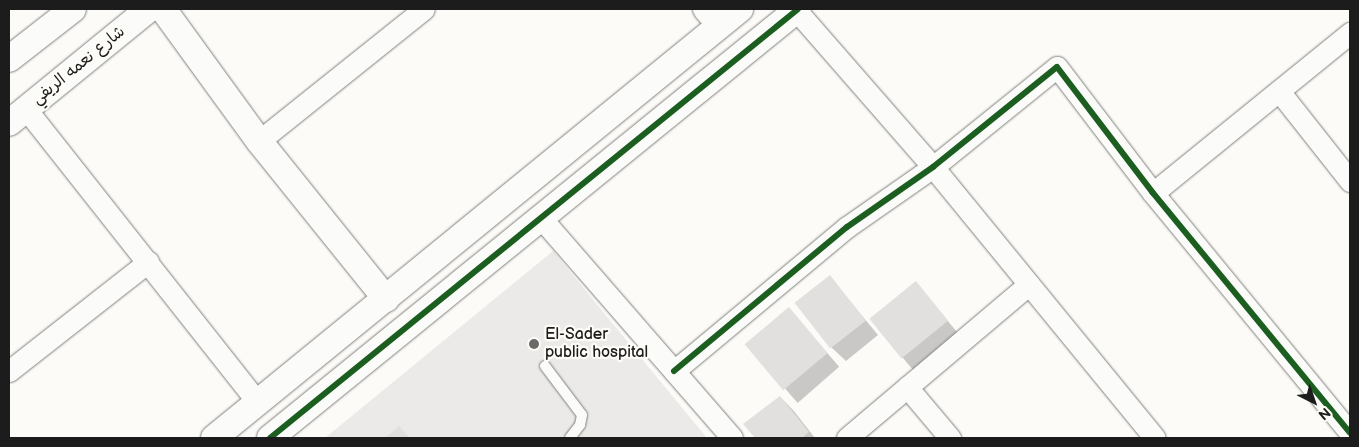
<!DOCTYPE html>
<meta charset="utf-8">
<style>
body{margin:0}
#map{position:relative;width:1359px;height:447px;overflow:hidden;background:#fcfbf8;font-family:"Balsamiq Sans","Playpen Sans Arabic",sans-serif}
div>[style]{position:absolute}
[style*='--x']{left:calc(var(--x)*1px);top:calc(var(--y)*1px);width:calc(var(--w)*1px);rotate:calc(var(--a)*1deg)}
.built>*{inset:0;background:#ebeae8}
.shadow>*{inset:0;background:#0003;transform-origin:0 0}
.building>*{inset:0;background:#e1e0de;transform-origin:0 0}
.roads{filter:drop-shadow(0 0 1px #81807f) drop-shadow(0 0 1px #81807f)}
.service>*{height:10px;margin:-5px;padding:0 5px;transform-origin:5px;border-radius:5px;background:#fbfbf9}
.minor>*{height:21px;margin:-10.5px;padding:0 10.5px;transform-origin:10.5px;border-radius:10.5px;background:#fbfbf9}
.tertiary>*{height:26px;margin:-13px;padding:0 13px;transform-origin:13px;border-radius:13px;background:#fbfbf9}
.cycleway>*{height:6px;margin:-3px;padding:0 3px;transform-origin:3px;border-radius:3px;background:#1b5e20}
.dots>*{width:14px;height:14px;translate:-50% -50%;box-sizing:border-box;border:2px solid #fdfcf7;border-radius:50%}
span{translate:-50% -50%;white-space:nowrap;text-align:center;line-height:1.15;-webkit-text-stroke:4.5px #fdfcf7;paint-order:stroke}
.street-label{font-size:16px;color:#1c1c1c}
.poi-label{font-size:16px;color:#1c1c1c}
.left{translate:0 -50%;text-align:left}
.frame{position:absolute;inset:0;border:10px solid #1c1c1c;pointer-events:none}
.north{position:absolute;left:1289px;top:377px;width:50px;height:50px;-webkit-text-stroke:4px #fdfcf7;paint-order:stroke;rotate:139deg;font-size:14px;font-weight:700;line-height:20px;text-align:center;color:#1c1c1c}
.north::after{content:'';display:block;margin:auto;width:18px;height:22px;background:#1c1c1c;clip-path:polygon(50% 0,100% 100%,50% 72%,0 100%)}
</style>
<div id="map">
<div class="built">
<i style="clip-path:polygon(553px 251px,707px 438px,325px 438px)"></i>
</div>
<div class="shadow">
<i style="clip-path:polygon(830px 277px,878px 335px,846px 361px,832px 348px)"></i>
<i style="left:915px;top:282px;width:70px;height:58px;rotate:50deg"></i>
<i style="left:788px;top:308px;width:78px;height:55px;rotate:49deg"></i>
<i style="clip-path:polygon(780px 397px,793px 410px,815px 438px,756px 438px,745px 424px)"></i>
</div>
<div class="building">
<i style="left:830px;top:275px;width:58px;height:45px;rotate:52deg"></i>
<i style="left:916px;top:281px;width:51px;height:60px;rotate:51deg"></i>
<i style="left:789px;top:307px;width:60px;height:58px;rotate:50deg"></i>
<i style="clip-path:polygon(780px 396px,809px 432px,802px 438px,755px 438px,743px 424px)"></i>
<i style="clip-path:polygon(399px 426px,410px 438px,385px 438px)"></i>
</div>
<div class="roads">
<div class="service">
<i style="--x:545;--y:366;--w:61;--a:52.9"></i>
<i style="--x:582;--y:415;--w:10;--a:101"></i>
<i style="--x:580;--y:425;--w:16;--a:128"></i>
</div>
<div class="minor">
<i style="--x:703;--y:9;--w:23;--a:49"></i>
<i style="--x:796;--y:10;--w:208;--a:48.9"></i>
<i style="--x:933;--y:167;--w:350;--a:50.7"></i>
<i style="--x:1279;--y:91;--w:115;--a:51.7"></i>
<i style="--x:26;--y:109;--w:375;--a:51.7"></i>
<i style="--x:259;--y:141;--w:211;--a:-38.7"></i>
<i style="--x:1153;--y:193;--w:254;--a:-39.1"></i>
<i style="--x:541;--y:218;--w:291;--a:49"></i>
<i style="--x:9;--y:371;--w:177;--a:-38.1"></i>
<i style="--x:674;--y:371;--w:225;--a:-39.8"></i>
<i style="--x:847;--y:227;--w:105;--a:-34.9"></i>
<i style="--x:933;--y:167;--w:159;--a:-38.9"></i>
<i style="--x:1057;--y:67;--w:158;--a:52.7"></i>
<i style="--x:1153;--y:193;--w:310;--a:50.6"></i>
<i style="--x:907;--y:387;--w:67;--a:49.9"></i>
<i style="--x:847;--y:438;--w:238;--a:-40.2"></i>
</div>
<div class="tertiary">
<i style="--x:163;--y:9;--w:163;--a:54"></i>
<i style="--x:259;--y:141;--w:203;--a:51.2"></i>
<i style="--x:9;--y:59;--w:81;--a:-38"></i>
<i style="--x:9;--y:123;--w:181;--a:-39.2"></i>
<i style="--x:214;--y:438;--w:679;--a:-39.2"></i>
<i style="--x:270;--y:438;--w:680;--a:-39.09"></i>
</div>
</div>
<div class="cycleway">
<i style="--x:674;--y:371;--w:225;--a:-39.8"></i>
<i style="--x:847;--y:227;--w:105;--a:-34.9"></i>
<i style="--x:933;--y:167;--w:159;--a:-38.9"></i>
<i style="--x:1057;--y:67;--w:158;--a:52.7"></i>
<i style="--x:1153;--y:193;--w:310;--a:50.6"></i>
<i style="--x:270;--y:438;--w:680;--a:-39.09"></i>
</div>
<div class="dots">
<i style="left:534px;top:344px;background:#6a6a69"></i>
</div>
<div class="street-label">
<span style="left:79px;top:66px;rotate:-39deg">شارع نعمه الريفي</span>
</div>
<div class="poi-label">
<span class="left" style="left:545px;top:344px">El-Sader<br>public hospital</span>
</div>
<div class="frame"></div>
<div class="north">N</div>
</div>
